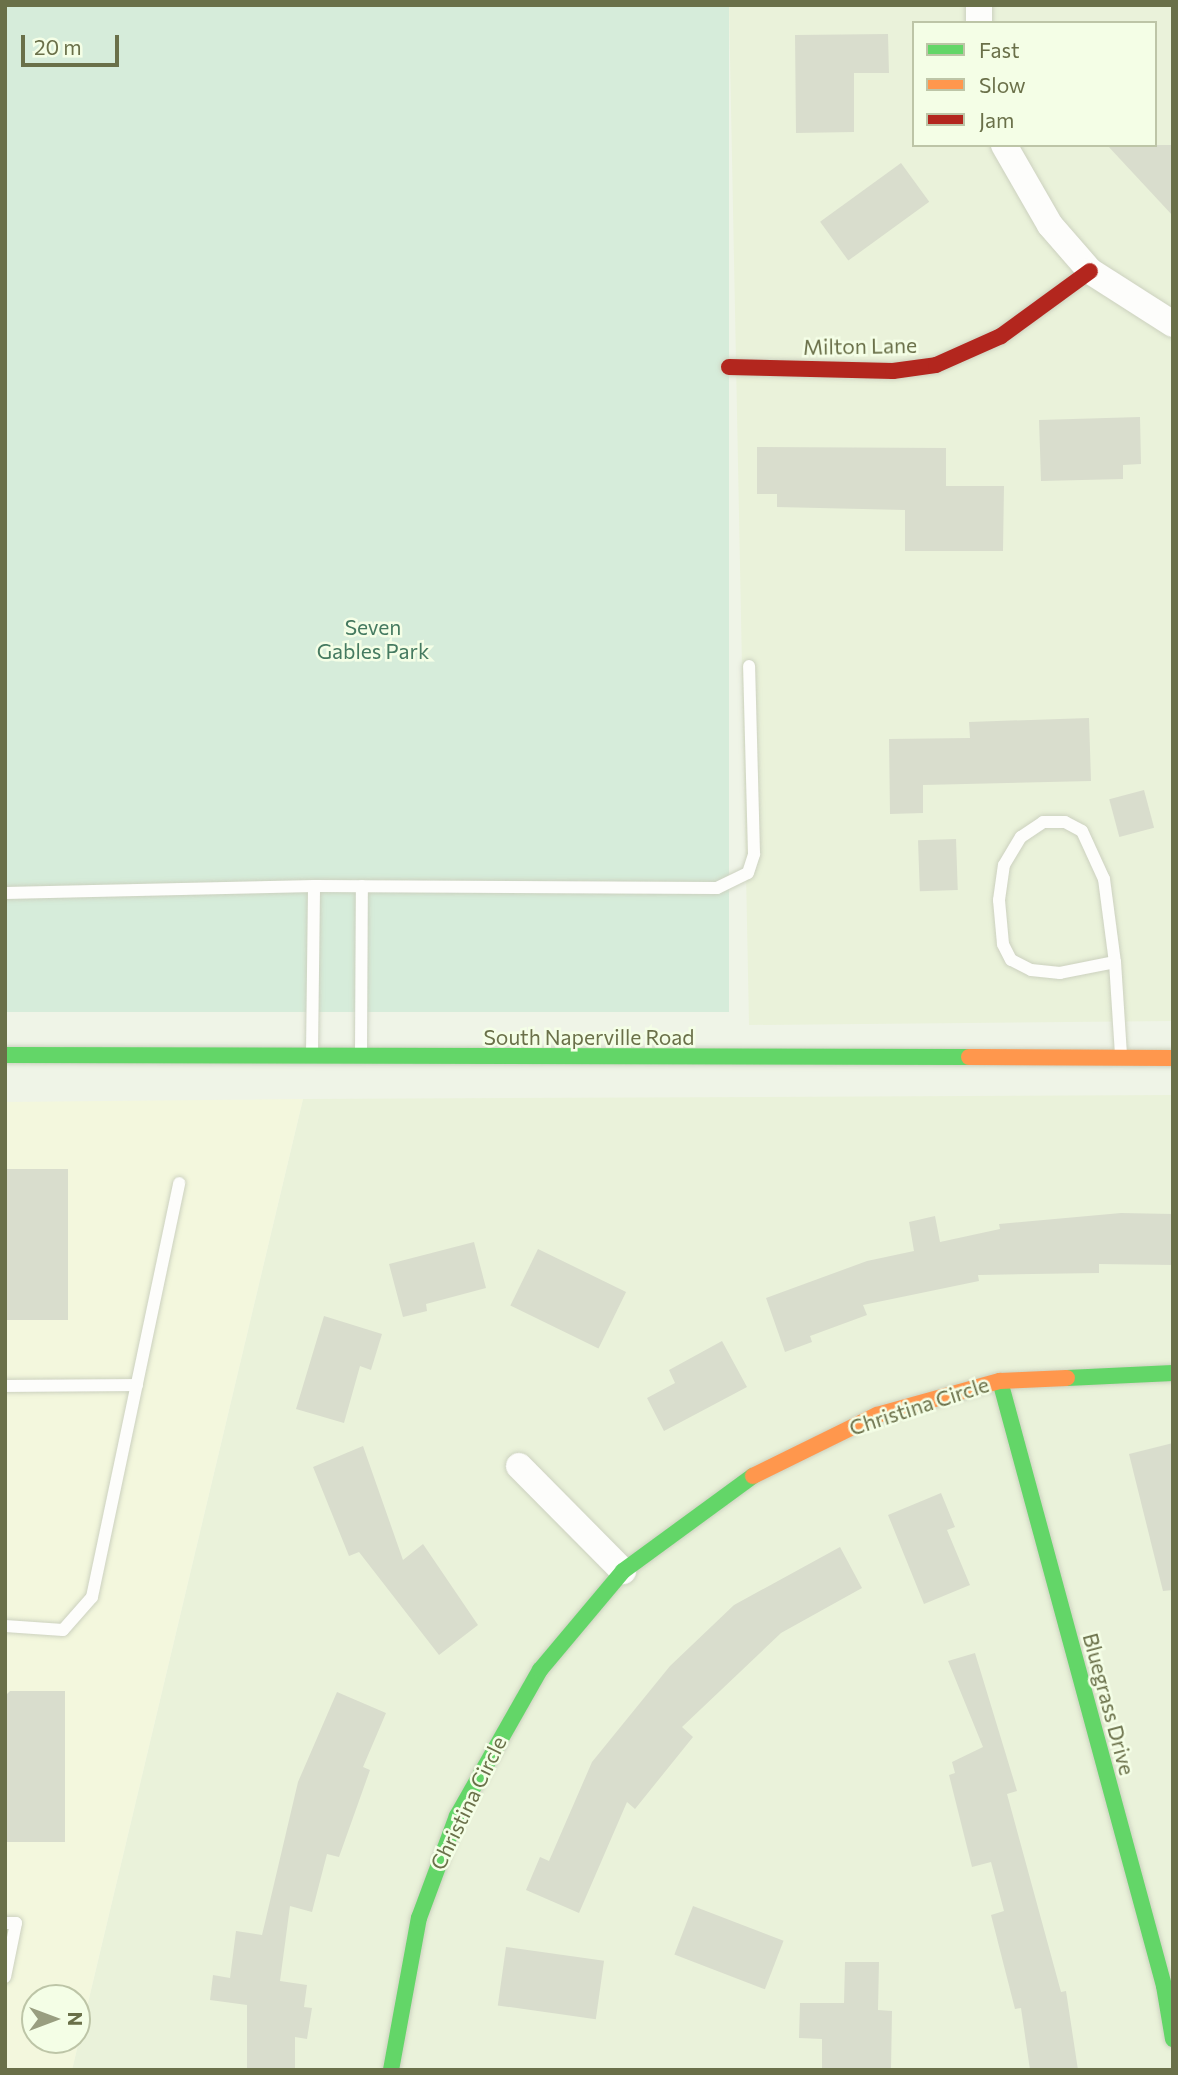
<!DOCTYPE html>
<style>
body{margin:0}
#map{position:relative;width:1178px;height:2075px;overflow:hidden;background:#eff4e7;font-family:Commissioner,sans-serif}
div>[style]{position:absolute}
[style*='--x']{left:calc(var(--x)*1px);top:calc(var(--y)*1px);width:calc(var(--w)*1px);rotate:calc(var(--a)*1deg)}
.residential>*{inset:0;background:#eaf2da}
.commercial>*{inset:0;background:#f3f7dd}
.green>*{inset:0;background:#d6ecda;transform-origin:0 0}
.building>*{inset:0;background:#d9ddcd;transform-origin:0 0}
.roads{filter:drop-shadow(0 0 2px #ccd1bf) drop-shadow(0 0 2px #ccd1bf)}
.lane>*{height:12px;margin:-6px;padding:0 6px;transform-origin:6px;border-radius:6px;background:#fdfdfb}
.street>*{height:26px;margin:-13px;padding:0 13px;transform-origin:13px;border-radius:13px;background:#fdfdfb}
.fast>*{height:16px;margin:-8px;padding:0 8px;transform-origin:8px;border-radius:8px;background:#63d668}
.slow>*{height:16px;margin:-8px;padding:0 8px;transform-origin:8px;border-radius:8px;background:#ff974d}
.jam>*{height:16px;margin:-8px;padding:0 8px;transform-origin:8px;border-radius:8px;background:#b3261e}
span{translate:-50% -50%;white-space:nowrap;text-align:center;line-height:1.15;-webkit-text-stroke:5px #f4fee6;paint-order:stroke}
.street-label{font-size:21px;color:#6a7049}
.park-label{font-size:21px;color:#457a60}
.frame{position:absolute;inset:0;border:7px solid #6a7049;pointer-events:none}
.legend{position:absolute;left:912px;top:21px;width:245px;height:126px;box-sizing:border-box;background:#f4fee6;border:2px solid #bdc5a7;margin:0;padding:9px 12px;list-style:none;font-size:21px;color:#6a7049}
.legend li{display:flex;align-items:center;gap:14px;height:35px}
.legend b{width:35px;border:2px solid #bdc5a7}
.north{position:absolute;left:21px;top:1984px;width:70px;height:70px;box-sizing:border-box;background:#f4fee6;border:2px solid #bdc5a7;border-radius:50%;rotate:90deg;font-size:19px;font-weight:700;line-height:28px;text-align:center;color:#6a7049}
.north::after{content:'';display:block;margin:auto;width:24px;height:32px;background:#999e80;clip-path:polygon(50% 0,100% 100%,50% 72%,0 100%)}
.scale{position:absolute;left:21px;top:35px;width:98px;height:32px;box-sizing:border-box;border:4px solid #6a7049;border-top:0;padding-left:9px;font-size:21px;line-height:24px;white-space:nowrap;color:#6a7049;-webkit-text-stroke:5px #f4fee6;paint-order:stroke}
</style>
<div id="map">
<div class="residential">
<i style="clip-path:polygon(evenodd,729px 5px,1173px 5px,1173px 1021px,749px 1025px,729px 5px,914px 23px,1155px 23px,1155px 145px,914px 145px,914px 23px)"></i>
<i style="clip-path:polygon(1173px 1095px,1173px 2070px,72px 2070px,303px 1099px)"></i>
</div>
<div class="commercial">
<i style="clip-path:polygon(evenodd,303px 1099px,72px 2070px,5px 2070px,5px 1102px,303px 1099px,35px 1998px,77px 1998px,77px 2040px,35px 2040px,35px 1998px)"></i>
</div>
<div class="green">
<i style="left:5px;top:5px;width:724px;height:1007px"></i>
</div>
<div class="building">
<i style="clip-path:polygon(888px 34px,889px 73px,854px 73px,854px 132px,796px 133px,795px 35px)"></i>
<i style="clip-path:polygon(1107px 145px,1173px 145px,1173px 216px)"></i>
<i style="left:901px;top:163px;width:48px;height:100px;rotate:54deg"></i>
<i style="clip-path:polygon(1140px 417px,1141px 464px,1123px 465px,1123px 479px,1041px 481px,1039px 420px)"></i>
<i style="clip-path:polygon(757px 447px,946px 448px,946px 486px,1004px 486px,1003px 551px,905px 551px,905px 510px,777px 507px,777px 494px,757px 494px)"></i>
<i style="clip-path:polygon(1089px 718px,1091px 781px,923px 785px,923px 813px,890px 814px,889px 739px,970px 738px,969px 722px)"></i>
<i style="left:1144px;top:790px;width:39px;height:36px;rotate:75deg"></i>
<i style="left:956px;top:839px;width:51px;height:38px;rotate:88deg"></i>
<i style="left:5px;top:1169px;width:63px;height:151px"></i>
<i style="clip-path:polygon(1121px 1213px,1173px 1214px,1173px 1265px,1099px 1264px,1099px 1273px,978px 1275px,979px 1281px,863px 1305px,867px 1315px,810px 1336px,812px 1342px,785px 1352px,766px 1298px,867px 1261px,914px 1251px,909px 1222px,935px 1216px,940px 1242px,1000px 1229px,999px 1224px)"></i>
<i style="clip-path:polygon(474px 1242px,486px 1288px,426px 1304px,427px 1311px,403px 1317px,389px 1264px)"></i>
<i style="left:538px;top:1249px;width:98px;height:63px;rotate:26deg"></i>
<i style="clip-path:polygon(324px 1316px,382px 1334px,371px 1370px,360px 1366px,344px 1423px,296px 1409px)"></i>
<i style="clip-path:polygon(722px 1341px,747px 1387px,664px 1431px,647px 1398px,675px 1383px,669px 1370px)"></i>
<i style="clip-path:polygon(1173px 1443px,1173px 1590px,1163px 1591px,1129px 1454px)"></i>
<i style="clip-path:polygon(363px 1446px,403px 1560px,423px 1544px,478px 1625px,439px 1655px,359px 1552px,349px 1556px,313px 1467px)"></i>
<i style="clip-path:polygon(941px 1493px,955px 1527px,947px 1530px,970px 1585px,924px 1604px,888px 1515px)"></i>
<i style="clip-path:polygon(840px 1547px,862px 1588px,781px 1633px,682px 1727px,693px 1737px,635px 1809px,627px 1802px,579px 1913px,526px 1890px,540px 1857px,549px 1861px,592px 1762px,670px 1666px,734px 1605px)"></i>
<i style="clip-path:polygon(975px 1653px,1017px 1791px,1007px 1794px,1061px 1992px,1066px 1991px,1078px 2070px,1030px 2070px,1021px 2008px,1015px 2009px,991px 1915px,1004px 1911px,991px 1862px,972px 1867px,949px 1775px,955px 1773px,952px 1762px,983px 1747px,948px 1661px)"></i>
<i style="clip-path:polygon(10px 1691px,65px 1691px,65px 1842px,5px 1842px,5px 1696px)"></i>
<i style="clip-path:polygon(337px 1692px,386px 1713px,363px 1767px,370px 1770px,339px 1857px,327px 1854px,312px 1912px,290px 1906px,280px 1981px,307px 1985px,304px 2007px,312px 2008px,307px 2039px,295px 2037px,295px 2070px,247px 2070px,247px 2005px,210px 2000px,213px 1975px,230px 1978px,236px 1931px,262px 1935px,298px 1782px)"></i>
<i style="left:693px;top:1906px;width:97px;height:52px;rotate:21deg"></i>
<i style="left:506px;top:1947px;width:99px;height:59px;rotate:8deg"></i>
<i style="clip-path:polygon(845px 1962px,879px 1962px,878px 2010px,892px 2011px,891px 2070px,822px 2070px,822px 2039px,799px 2038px,800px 2003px,844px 2003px)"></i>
</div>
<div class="roads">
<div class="lane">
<i style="--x:5;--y:893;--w:309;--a:-1.3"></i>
<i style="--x:314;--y:886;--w:403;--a:0.3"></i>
<i style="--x:717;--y:888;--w:34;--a:-26"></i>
<i style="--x:748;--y:873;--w:20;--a:-72"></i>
<i style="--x:754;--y:854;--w:188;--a:-91.5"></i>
<i style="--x:1115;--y:962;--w:56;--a:168.7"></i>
<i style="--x:1060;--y:973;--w:29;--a:-174"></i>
<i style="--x:1031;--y:970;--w:22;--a:-153"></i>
<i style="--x:1011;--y:960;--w:18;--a:-117"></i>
<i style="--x:1003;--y:944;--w:44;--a:-95.2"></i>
<i style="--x:999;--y:900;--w:35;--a:-82"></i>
<i style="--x:1004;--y:865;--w:33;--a:-59"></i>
<i style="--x:1021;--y:837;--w:27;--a:-34"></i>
<i style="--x:1043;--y:822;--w:22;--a:0"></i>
<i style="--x:1065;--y:822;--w:19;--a:28"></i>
<i style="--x:1082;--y:831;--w:53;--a:65.4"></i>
<i style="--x:1104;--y:879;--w:84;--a:82.5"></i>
<i style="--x:1115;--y:962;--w:93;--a:86.3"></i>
<i style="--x:312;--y:1053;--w:167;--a:-89.3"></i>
<i style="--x:361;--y:1054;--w:168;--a:-89.7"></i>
<i style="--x:5;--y:1386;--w:132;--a:-0.4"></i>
<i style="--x:5;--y:1626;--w:58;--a:3.9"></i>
<i style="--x:63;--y:1630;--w:44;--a:-48.7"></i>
<i style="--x:92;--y:1597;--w:423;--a:-78.1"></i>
<i style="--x:5;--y:1923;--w:11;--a:0"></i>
<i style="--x:16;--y:1923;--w:55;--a:101.5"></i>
</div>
<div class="street">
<i style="--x:979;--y:5;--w:18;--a:90"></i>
<i style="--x:1004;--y:145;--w:92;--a:60.1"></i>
<i style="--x:1050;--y:225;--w:61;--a:49"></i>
<i style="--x:1090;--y:271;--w:98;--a:32.6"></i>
<i style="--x:519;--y:1466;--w:148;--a:45.3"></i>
</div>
<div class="fast">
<i style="--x:5;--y:1055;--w:964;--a:0.12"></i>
<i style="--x:1067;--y:1378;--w:106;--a:-2.7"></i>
<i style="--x:1000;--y:1381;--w:627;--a:74.83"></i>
<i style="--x:1164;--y:1986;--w:54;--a:80.4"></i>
<i style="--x:391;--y:2070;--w:155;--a:-79.6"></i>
<i style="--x:419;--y:1918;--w:109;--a:-69.6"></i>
<i style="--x:457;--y:1816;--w:168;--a:-60.4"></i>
<i style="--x:540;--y:1670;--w:129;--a:-50"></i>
<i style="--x:623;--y:1571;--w:161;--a:-36.2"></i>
</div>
<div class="slow">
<i style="--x:969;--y:1057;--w:204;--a:0.3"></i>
<i style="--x:753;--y:1476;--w:138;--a:-26.2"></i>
<i style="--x:877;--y:1415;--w:128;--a:-15.5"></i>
<i style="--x:1000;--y:1381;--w:67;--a:-2.6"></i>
</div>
<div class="jam">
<i style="--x:729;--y:367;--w:164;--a:1.4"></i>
<i style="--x:893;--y:371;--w:43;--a:-7.9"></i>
<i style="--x:936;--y:365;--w:71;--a:-24"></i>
<i style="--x:1001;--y:336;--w:110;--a:-36.1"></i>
</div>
</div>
<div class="street-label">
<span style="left:860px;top:346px;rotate:-1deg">Milton Lane</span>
<span style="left:589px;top:1037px">South Naperville Road</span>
<span style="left:919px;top:1406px;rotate:-18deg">Christina Circle</span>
<span style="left:1109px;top:1704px;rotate:75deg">Bluegrass Drive</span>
<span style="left:468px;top:1803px;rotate:-64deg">Christina Circle</span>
</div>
<div class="park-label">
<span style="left:373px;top:639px">Seven<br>Gables Park</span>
</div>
<div class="frame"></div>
<ul class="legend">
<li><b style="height:9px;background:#63d668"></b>Fast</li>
<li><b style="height:9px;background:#ff974d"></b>Slow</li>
<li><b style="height:9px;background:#b3261e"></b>Jam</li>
</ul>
<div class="north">N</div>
<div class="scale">20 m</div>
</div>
